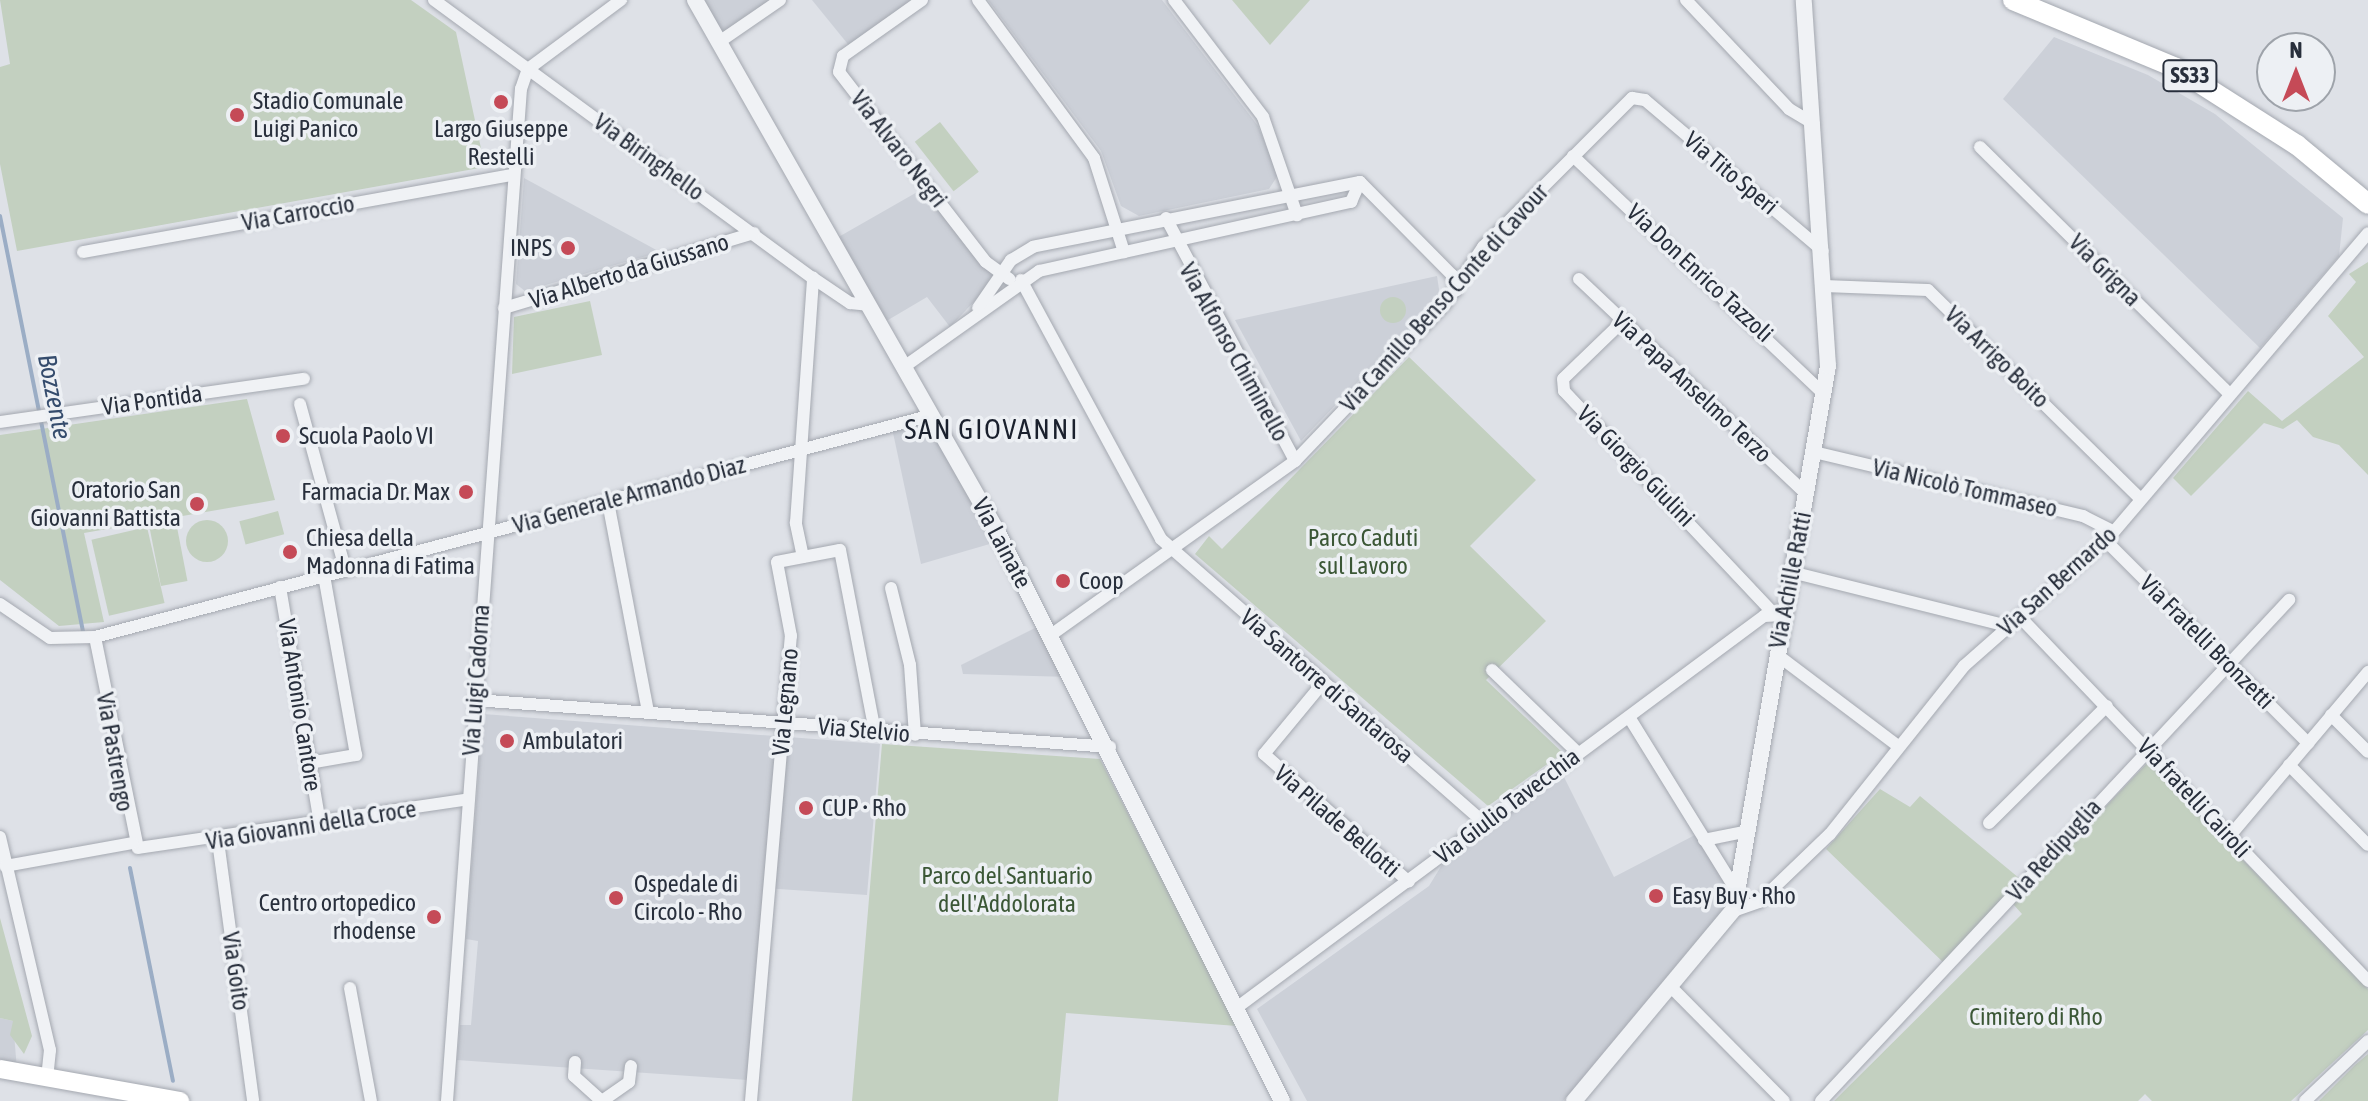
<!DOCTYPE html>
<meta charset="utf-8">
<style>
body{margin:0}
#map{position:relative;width:2368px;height:1101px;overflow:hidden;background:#dee1e7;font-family:"Asap Condensed",sans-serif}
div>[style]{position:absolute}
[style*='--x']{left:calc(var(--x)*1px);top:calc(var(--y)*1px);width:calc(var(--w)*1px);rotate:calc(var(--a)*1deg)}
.built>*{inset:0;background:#ccd0d8}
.green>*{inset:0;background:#c3d0c0;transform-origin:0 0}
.round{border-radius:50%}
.stream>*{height:4px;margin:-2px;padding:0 2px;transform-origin:2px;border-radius:2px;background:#9badc5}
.roads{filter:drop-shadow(0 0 2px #a4a8b0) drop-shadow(0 0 2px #a4a8b0)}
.minor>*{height:12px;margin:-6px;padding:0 6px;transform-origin:6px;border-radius:6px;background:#f0f2f5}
.tertiary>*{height:16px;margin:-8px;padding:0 8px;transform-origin:8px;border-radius:8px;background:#f0f2f5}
.secondary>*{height:18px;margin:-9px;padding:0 9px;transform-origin:9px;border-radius:9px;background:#fff}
.primary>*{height:20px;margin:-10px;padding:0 10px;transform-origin:10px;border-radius:10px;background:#fff}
.dots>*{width:22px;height:22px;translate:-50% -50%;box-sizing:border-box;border:4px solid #edf0f4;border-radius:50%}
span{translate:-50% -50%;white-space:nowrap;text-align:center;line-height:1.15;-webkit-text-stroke:7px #edf0f4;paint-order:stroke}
.shield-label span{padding:2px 6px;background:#edf0f4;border:2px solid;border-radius:6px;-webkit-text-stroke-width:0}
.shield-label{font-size:22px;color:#282f3c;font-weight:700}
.poi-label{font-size:24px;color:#282f3c}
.left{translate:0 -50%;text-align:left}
.right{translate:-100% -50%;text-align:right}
.street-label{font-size:24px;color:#282f3c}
.park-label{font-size:24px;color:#3b5736}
.water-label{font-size:26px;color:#354c6d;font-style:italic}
.quarter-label{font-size:28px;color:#1a202d;letter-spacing:2px}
.north{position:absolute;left:2256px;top:32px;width:80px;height:80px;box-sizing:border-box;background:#edf0f4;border:2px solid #9ea3aa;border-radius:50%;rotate:0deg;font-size:22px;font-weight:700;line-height:32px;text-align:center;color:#282f3c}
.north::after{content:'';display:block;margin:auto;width:28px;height:36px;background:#c54a57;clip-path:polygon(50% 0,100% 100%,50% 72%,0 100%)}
</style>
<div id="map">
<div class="built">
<i style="clip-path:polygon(699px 0,776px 0,720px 37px)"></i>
<i style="clip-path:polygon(812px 0,919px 0,851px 48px)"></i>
<i style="clip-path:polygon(988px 0,1162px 0,1258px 126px,1278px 175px,1269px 189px,1139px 216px,1121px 206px,1101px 151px)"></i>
<i style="clip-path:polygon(2054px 37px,2148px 75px,2215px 114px,2343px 218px,2339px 256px,2260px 348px,2003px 99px)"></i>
<i style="clip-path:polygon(524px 178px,660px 252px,525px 291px,516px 284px)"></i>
<i style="clip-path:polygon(926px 187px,999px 275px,950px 327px,927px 297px,883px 323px,835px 239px)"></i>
<i style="clip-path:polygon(1437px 276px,1440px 296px,1301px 441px,1235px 320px)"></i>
<i style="clip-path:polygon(930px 418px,1000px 541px,921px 564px,892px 428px)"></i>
<i style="clip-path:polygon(1043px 624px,1070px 677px,963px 674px,961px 665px)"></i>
<i style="clip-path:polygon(483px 714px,880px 744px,867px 895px,764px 888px,748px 1080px,457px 1060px,460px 1025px,471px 1025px,478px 941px,466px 939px)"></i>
<i style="clip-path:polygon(1562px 773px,1614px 877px,1695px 835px,1729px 891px,1721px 921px,1563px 1101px,1307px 1101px,1257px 1009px,1429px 886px,1448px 855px)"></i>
<i style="clip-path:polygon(0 1018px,13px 1021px,17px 1070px,0 1067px)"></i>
</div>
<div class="green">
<i style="clip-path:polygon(0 0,411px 0,456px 32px,485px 167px,17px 251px,0 164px,0 67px,10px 64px)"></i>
<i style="clip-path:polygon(1232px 0,1310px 0,1270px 45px)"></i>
<i style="left:940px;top:122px;width:63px;height:32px;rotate:52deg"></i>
<i style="clip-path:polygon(2368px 262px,2368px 475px,2339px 445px,2313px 437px,2297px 420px,2283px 429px,2264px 423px,2191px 496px,2173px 478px,2248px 391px,2282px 421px,2364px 357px,2328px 316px,2356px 282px,2349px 274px)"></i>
<i class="round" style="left:1380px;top:297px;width:26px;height:26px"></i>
<i style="clip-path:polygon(590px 301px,602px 355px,512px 374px,514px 317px)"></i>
<i style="clip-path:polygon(1409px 357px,1536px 480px,1470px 546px,1546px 621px,1486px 680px,1563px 753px,1488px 806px,1195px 554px,1209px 536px,1222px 549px)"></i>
<i style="clip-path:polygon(247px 399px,275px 500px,84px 533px,104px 622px,59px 626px,0 580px,0 435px)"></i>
<i style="left:278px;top:511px;width:24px;height:40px;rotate:75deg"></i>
<i class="round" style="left:186px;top:520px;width:42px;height:42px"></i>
<i style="left:176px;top:522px;width:60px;height:27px;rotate:79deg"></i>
<i style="left:147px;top:527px;width:78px;height:57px;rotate:77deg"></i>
<i style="clip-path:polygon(882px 744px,1100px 759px,1237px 1026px,1066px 1013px,1058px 1101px,852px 1101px)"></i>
<i style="clip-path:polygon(2148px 762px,2368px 989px,2368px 1030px,2291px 1101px,2152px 1101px,2145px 1094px,2138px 1101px,1834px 1101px,2022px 914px,2013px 904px)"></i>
<i style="clip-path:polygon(1880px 789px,1910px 807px,1920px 796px,2019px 878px,1946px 965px,1826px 849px)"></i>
<i style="clip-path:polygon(0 918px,32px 1036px,24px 1054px,10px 1035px,13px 1021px,0 1018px)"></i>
<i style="clip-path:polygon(2368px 1054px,2368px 1101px,2319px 1101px,2355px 1065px)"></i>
</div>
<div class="stream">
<i style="--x:0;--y:216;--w:423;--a:78.7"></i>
<i style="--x:130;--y:868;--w:217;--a:78.6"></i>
</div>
<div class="roads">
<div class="minor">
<i style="--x:434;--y:0;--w:470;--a:36.3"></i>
<i style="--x:813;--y:278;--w:45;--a:34"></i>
<i style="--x:850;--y:303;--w:18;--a:6"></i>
<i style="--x:922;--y:0;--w:97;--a:144.7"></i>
<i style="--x:843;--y:56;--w:16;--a:104"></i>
<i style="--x:839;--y:72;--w:240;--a:52.3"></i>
<i style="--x:986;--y:262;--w:29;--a:36"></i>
<i style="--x:978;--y:0;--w:196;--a:53.7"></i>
<i style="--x:1094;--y:158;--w:99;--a:72.3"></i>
<i style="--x:1174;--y:0;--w:147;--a:52.7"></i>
<i style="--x:1263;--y:117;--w:104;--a:70.9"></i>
<i style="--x:1686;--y:0;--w:150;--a:46.6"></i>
<i style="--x:1789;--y:109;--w:29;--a:31"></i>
<i style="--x:719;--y:42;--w:74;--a:-34.5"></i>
<i style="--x:1980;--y:147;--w:350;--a:44.7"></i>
<i style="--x:1573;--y:156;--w:346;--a:43.5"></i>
<i style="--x:1360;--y:182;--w:131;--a:45.3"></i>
<i style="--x:1452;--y:275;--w:16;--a:75"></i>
<i style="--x:1166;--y:218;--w:275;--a:62"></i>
<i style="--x:83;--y:252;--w:437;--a:-10.2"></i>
<i style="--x:1579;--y:279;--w:313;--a:43.4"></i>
<i style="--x:1021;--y:280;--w:294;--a:61.6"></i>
<i style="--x:1161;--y:539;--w:427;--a:41.3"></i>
<i style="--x:1824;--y:286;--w:104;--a:2.2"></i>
<i style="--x:1928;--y:290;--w:297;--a:44.5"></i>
<i style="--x:504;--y:308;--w:261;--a:-16.7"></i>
<i style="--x:1623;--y:321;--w:83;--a:136"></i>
<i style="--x:1563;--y:379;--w:12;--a:85"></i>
<i style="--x:1564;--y:391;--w:303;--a:46.7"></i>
<i style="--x:904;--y:367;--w:166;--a:-35.4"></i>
<i style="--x:1039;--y:271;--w:320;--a:-12.5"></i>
<i style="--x:1351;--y:202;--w:22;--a:-66"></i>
<i style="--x:1360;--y:182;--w:333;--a:168.8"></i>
<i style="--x:1033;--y:247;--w:26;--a:149"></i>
<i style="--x:1011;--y:260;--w:58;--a:124.5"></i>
<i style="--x:300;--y:404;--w:171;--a:74.7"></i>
<i style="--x:0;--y:422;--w:307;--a:-8.1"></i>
<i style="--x:1814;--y:452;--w:277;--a:13.4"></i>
<i style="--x:2083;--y:516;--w:34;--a:27"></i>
<i style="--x:608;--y:502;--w:214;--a:79.2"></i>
<i style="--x:2106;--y:541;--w:286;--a:45"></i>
<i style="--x:803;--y:557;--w:35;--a:-102"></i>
<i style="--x:796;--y:523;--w:246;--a:-86"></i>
<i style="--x:1791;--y:572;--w:224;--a:14"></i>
<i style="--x:280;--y:587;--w:239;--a:80.4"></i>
<i style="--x:891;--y:588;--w:79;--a:76.1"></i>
<i style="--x:910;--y:665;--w:70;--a:85.9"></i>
<i style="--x:0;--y:604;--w:60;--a:34.2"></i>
<i style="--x:50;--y:638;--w:45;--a:-1.3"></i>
<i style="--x:95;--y:637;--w:866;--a:-14.85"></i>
<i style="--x:2019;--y:616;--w:505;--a:46.28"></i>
<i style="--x:1051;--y:635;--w:300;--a:-35.5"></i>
<i style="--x:1295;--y:461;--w:217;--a:-46.3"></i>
<i style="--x:1445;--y:304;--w:69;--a:-56.3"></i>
<i style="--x:1483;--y:247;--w:211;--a:-45"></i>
<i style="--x:1632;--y:98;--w:13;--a:9"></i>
<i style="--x:1645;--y:100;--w:233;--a:40.3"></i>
<i style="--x:95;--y:637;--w:215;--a:78.5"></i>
<i style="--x:138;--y:848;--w:334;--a:-8.4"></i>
<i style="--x:1776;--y:654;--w:153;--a:37"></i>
<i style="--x:1492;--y:670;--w:118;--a:44"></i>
<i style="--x:1322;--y:684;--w:91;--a:129.6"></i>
<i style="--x:1264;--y:754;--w:193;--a:41.4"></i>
<i style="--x:475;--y:700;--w:637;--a:4.23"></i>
<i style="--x:2331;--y:715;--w:52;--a:45"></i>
<i style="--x:1629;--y:717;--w:203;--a:58.3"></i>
<i style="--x:309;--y:763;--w:48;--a:-9.7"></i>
<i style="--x:356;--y:755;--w:183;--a:-100.1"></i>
<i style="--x:2289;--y:765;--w:112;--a:45.4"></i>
<i style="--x:1989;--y:823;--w:166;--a:-44.8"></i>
<i style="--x:0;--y:837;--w:219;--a:76.8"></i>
<i style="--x:50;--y:1050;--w:28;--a:96"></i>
<i style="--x:2229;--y:837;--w:216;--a:-49.9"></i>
<i style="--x:1704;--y:840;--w:41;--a:-11.3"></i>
<i style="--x:218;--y:841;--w:262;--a:82.3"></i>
<i style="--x:5;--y:866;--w:130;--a:-10.2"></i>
<i style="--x:1733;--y:911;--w:28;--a:-19"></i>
<i style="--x:1759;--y:902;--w:98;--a:-43.8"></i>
<i style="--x:1830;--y:834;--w:215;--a:-51.4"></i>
<i style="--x:1964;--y:666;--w:189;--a:-41.4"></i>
<i style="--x:2106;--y:541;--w:404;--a:-49.6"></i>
<i style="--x:350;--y:988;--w:115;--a:79.5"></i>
<i style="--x:1672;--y:988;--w:159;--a:45.3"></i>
<i style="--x:1235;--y:1009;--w:659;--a:-36.61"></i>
<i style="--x:1764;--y:616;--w:19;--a:-3"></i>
<i style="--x:575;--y:1062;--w:14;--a:94"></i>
<i style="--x:574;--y:1076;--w:38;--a:42"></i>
<i style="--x:447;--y:1101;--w:1015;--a:-85.82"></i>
<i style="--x:521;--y:89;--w:21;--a:-71"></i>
<i style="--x:528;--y:69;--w:116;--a:-36.6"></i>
<i style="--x:602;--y:1101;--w:33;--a:-35"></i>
<i style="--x:629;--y:1082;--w:16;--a:-83"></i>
<i style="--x:751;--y:1101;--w:467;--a:-85.1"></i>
<i style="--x:791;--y:636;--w:75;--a:-100.7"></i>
<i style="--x:777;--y:562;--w:64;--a:-10.8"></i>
<i style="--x:840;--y:550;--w:184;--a:79.1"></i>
<i style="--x:1821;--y:1101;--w:686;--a:-46.95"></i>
<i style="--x:2305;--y:1101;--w:87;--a:-43.6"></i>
</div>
<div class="tertiary">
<i style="--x:695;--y:0;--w:611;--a:60.37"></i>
<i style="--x:997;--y:531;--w:637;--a:63.43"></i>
<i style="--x:1574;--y:1101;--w:250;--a:-50.2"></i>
<i style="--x:1734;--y:909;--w:551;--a:-80.18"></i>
<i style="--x:1828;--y:366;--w:367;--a:-93.8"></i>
</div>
<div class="secondary">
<i style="--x:0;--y:1069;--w:183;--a:10.1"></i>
</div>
<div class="primary">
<i style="--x:2013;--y:0;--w:177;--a:22.6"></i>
<i style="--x:2176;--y:68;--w:143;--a:32.5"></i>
<i style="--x:2297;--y:145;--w:92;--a:39.7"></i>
</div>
</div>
<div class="dots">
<i style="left:501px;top:102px;background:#c54a57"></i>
<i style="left:237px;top:115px;background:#c54a57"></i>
<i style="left:568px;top:248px;background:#c54a57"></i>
<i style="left:283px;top:436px;background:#c54a57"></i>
<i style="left:466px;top:492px;background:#c54a57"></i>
<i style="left:197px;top:504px;background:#c54a57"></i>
<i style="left:290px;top:552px;background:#c54a57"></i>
<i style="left:1063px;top:581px;background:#c54a57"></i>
<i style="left:507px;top:741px;background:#c54a57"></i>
<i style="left:806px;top:808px;background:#c54a57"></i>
<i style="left:1656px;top:896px;background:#c54a57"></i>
<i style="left:616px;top:898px;background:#c54a57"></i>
<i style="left:434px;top:917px;background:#c54a57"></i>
</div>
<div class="shield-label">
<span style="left:2190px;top:76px">SS33</span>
</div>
<div class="poi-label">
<span class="left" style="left:253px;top:115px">Stadio Comunale<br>Luigi Panico</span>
<span style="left:501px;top:143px">Largo Giuseppe<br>Restelli</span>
<span class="right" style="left:552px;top:248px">INPS</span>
<span class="left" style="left:299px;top:436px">Scuola Paolo VI</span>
<span class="right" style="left:181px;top:504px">Oratorio San<br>Giovanni Battista</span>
<span class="right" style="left:450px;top:492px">Farmacia Dr. Max</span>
<span class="left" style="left:306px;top:552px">Chiesa della<br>Madonna di Fatima</span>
<span class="left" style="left:1079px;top:581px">Coop</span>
<span class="left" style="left:523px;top:741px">Ambulatori</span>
<span class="left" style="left:822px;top:808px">CUP • Rho</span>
<span class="left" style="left:634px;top:898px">Ospedale di<br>Circolo - Rho</span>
<span class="left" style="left:1672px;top:896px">Easy Buy • Rho</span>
<span class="right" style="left:416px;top:917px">Centro ortopedico<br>rhodense</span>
</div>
<div class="street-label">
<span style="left:899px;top:149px;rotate:52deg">Via Alvaro Negri</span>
<span style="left:649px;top:157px;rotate:36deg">Via Biringhello</span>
<span style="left:1731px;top:173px;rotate:40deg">Via Tito Speri</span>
<span style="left:298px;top:213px;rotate:-10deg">Via Carroccio</span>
<span style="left:2105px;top:270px;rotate:45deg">Via Grigna</span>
<span style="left:629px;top:271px;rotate:-17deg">Via Alberto da Giussano</span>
<span style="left:1700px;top:273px;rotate:43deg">Via Don Enrico Tazzoli</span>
<span style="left:1444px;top:298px;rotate:-48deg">Via Camillo Benso Conte di Cavour</span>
<span style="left:1234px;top:352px;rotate:61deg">Via Alfonso Chiminello</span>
<span style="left:1997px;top:357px;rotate:44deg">Via Arrigo Boito</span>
<span style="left:1692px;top:387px;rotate:43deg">Via Papa Anselmo Terzo</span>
<span style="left:152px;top:400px;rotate:-8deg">Via Pontida</span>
<span style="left:1636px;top:466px;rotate:46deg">Via Giorgio Giulini</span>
<span style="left:1965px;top:488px;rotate:13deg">Via Nicolò Tommaseo</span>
<span style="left:629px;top:495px;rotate:-15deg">Via Generale Armando Diaz</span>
<span style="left:1002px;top:543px;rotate:62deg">Via Lainate</span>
<span style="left:1790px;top:580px;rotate:-79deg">Via Achille Ratti</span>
<span style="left:2057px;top:581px;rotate:-42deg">Via San Bernardo</span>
<span style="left:2207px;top:642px;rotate:45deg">Via Fratelli Bronzetti</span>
<span style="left:476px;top:680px;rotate:-86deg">Via Luigi Cadorna</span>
<span style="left:1327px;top:686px;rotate:41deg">Via Santorre di Santarosa</span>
<span style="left:785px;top:702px;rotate:-85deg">Via Legnano</span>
<span style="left:300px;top:705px;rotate:81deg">Via Antonio Cantore</span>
<span style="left:864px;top:730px;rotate:5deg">Via Stelvio</span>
<span style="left:115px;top:752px;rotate:80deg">Via Pastrengo</span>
<span style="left:2194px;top:798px;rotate:47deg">Via fratelli Cairoli</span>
<span style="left:1507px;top:806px;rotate:-37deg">Via Giulio Tavecchia</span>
<span style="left:1337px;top:821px;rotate:41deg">Via Pilade Bellotti</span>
<span style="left:311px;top:825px;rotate:-9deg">Via Giovanni della Croce</span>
<span style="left:2054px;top:850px;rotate:-48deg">Via Redipuglia</span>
<span style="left:236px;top:971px;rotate:82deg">Via Goito</span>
</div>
<div class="park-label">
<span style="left:1363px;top:552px">Parco Caduti<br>sul Lavoro</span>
<span style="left:1007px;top:890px">Parco del Santuario<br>dell'Addolorata</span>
<span style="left:2036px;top:1017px">Cimitero di Rho</span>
</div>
<div class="water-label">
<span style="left:54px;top:397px;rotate:79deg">Bozzente</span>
</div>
<div class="quarter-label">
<span style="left:992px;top:429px">SAN GIOVANNI</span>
</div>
<div class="north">N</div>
</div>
